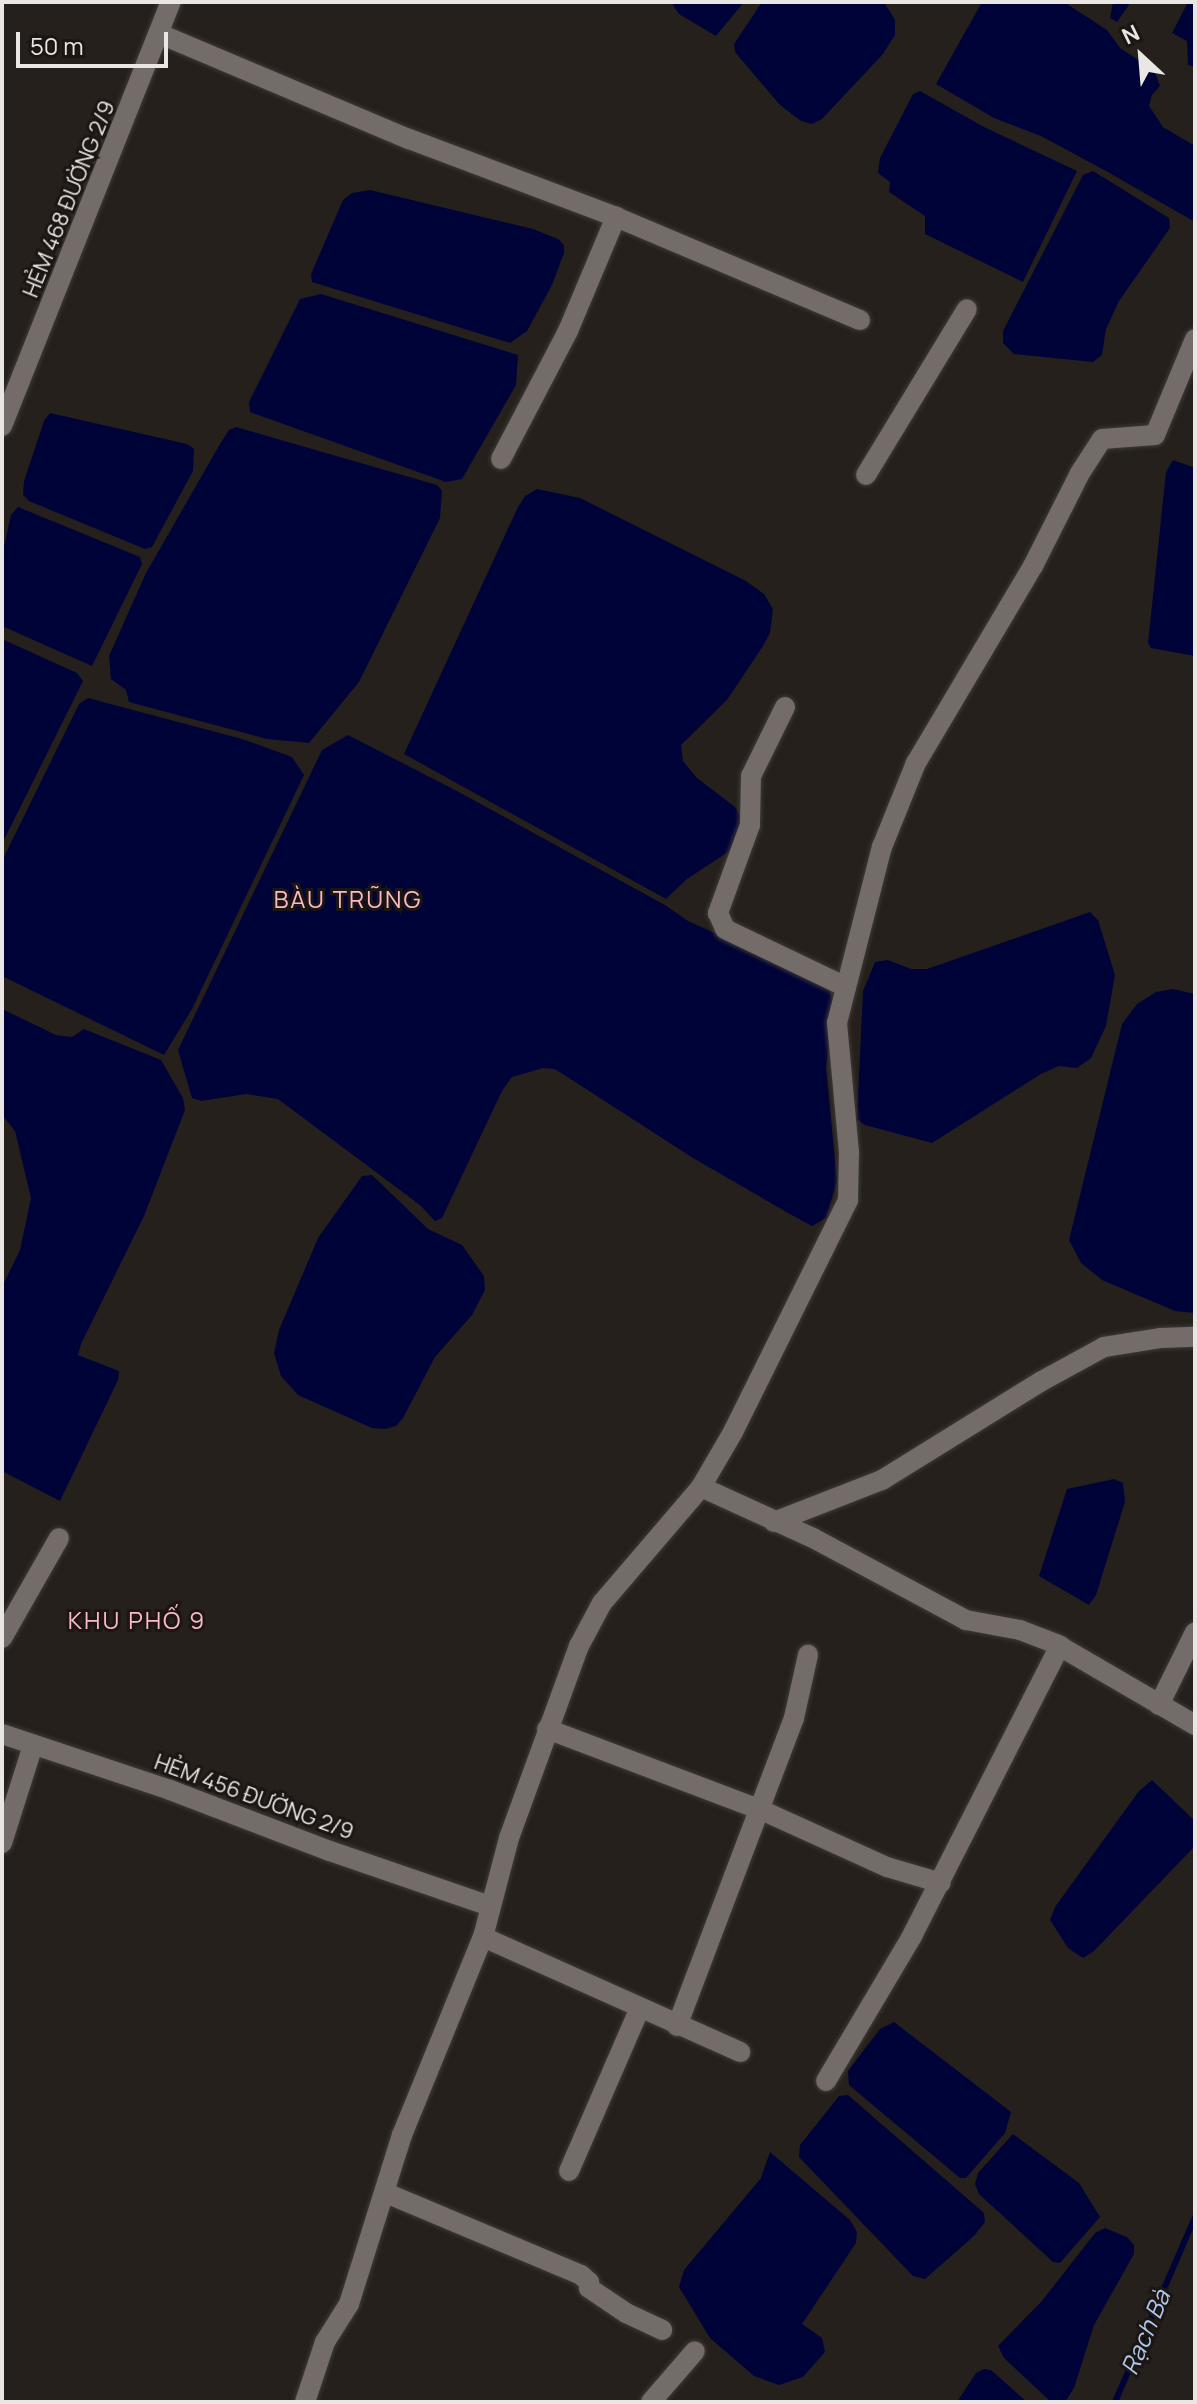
<!DOCTYPE html>
<meta charset="utf-8">
<style>
body{margin:0}
#map{position:relative;width:1197px;height:2404px;overflow:hidden;background:#25201c;font-family:Manrope,sans-serif}
div>[style]{position:absolute}
[style*='--x']{left:calc(var(--x)*1px);top:calc(var(--y)*1px);width:calc(var(--w)*1px);rotate:calc(var(--a)*1deg)}
.water>*{inset:0;background:#000338}
.stream>*{height:6px;margin:-3px;padding:0 3px;transform-origin:3px;border-radius:3px;background:#000338}
.roads{filter:drop-shadow(0 0 2px #3e3a37) drop-shadow(0 0 2px #3e3a37)}
.minor>*{height:20px;margin:-10px;padding:0 10px;transform-origin:10px;border-radius:10px;background:#736c68}
span{translate:-50% -50%;white-space:nowrap;text-align:center;line-height:1.15;-webkit-text-stroke:6px #1c1613;paint-order:stroke}
.street-label{font-size:22px;color:#e9e6e3}
.neighbourhood-label{font-size:24px;color:#fcb9c9;letter-spacing:2px}
.water-label{font-size:24px;color:#afc6ef;font-style:italic}
.frame{position:absolute;inset:0;border:4px solid #e9e6e3;pointer-events:none}
.north{position:absolute;left:1101px;top:16px;width:80px;height:80px;-webkit-text-stroke:6px #1c1613;paint-order:stroke;rotate:334deg;font-size:22px;font-weight:700;line-height:32px;text-align:center;color:#e9e6e3}
.north::after{content:'';display:block;margin:auto;width:28px;height:36px;background:#e9e6e3;clip-path:polygon(50% 0,100% 100%,50% 72%,0 100%)}
.scale{position:absolute;left:16px;top:32px;width:152px;height:36px;box-sizing:border-box;border:4px solid #e9e6e3;border-top:0;padding-left:10px;font-size:24px;line-height:28px;white-space:nowrap;color:#e9e6e3;-webkit-text-stroke:6px #1c1613;paint-order:stroke}
</style>
<div id="map">
<div class="water">
<i style="clip-path:polygon(671px 2px,744px 2px,716px 36px,679px 14px)"></i>
<i style="clip-path:polygon(762px 2px,884px 2px,895px 20px,895px 35px,883px 54px,822px 119px,812px 124px,801px 121px,780px 105px,735px 52px,734px 44px)"></i>
<i style="clip-path:polygon(982px 2px,1064px 2px,1107px 30px,1120px 48px,1154px 70px,1160px 86px,1152px 95px,1149px 106px,1163px 127px,1195px 146px,1195px 222px,1106px 171px,1041px 136px,994px 118px,936px 84px)"></i>
<i style="clip-path:polygon(1113px 2px,1131px 2px,1117px 22px,1110px 18px)"></i>
<i style="clip-path:polygon(1188px 2px,1195px 2px,1195px 67px,1188px 65px,1187px 41px,1172px 33px)"></i>
<i style="clip-path:polygon(920px 91px,984px 127px,1077px 171px,1023px 282px,925px 234px,925px 216px,889px 192px,890px 182px,878px 173px,880px 158px,913px 94px)"></i>
<i style="clip-path:polygon(1093px 171px,1169px 218px,1170px 228px,1119px 301px,1106px 329px,1102px 355px,1093px 362px,1014px 354px,1003px 343px,1003px 331px,1083px 175px)"></i>
<i style="clip-path:polygon(370px 190px,533px 229px,558px 239px,564px 245px,564px 253px,552px 285px,527px 331px,510px 343px,312px 282px,311px 274px,343px 200px,352px 193px)"></i>
<i style="clip-path:polygon(321px 294px,518px 355px,516px 385px,462px 479px,446px 482px,250px 412px,249px 402px,300px 299px)"></i>
<i style="clip-path:polygon(50px 413px,187px 444px,194px 449px,193px 471px,152px 547px,145px 549px,29px 501px,23px 495px,24px 481px,44px 421px)"></i>
<i style="clip-path:polygon(236px 427px,437px 485px,442px 491px,440px 518px,359px 682px,309px 743px,267px 739px,129px 702px,126px 690px,111px 679px,109px 656px,146px 573px,220px 444px,229px 430px)"></i>
<i style="clip-path:polygon(1173px 460px,1195px 468px,1195px 656px,1151px 648px,1148px 643px,1166px 472px)"></i>
<i style="clip-path:polygon(537px 489px,580px 498px,746px 581px,764px 594px,773px 609px,770px 633px,763px 646px,727px 700px,681px 745px,683px 761px,697px 778px,735px 807px,742px 819px,735px 844px,728px 852px,687px 879px,666px 899px,404px 754px,518px 507px,525px 496px)"></i>
<i style="clip-path:polygon(18px 507px,140px 557px,142px 564px,92px 666px,2px 626px,2px 555px,11px 515px)"></i>
<i style="clip-path:polygon(2px 639px,77px 673px,83px 681px,2px 844px)"></i>
<i style="clip-path:polygon(88px 698px,242px 739px,292px 757px,304px 775px,192px 1009px,164px 1055px,2px 976px,2px 861px,79px 704px)"></i>
<i style="clip-path:polygon(348px 735px,457px 791px,665px 905px,688px 921px,827px 983px,834px 1006px,826px 1067px,837px 1181px,826px 1218px,812px 1226px,788px 1213px,693px 1158px,555px 1069px,543px 1068px,512px 1077px,502px 1091px,442px 1218px,435px 1221px,420px 1205px,278px 1099px,246px 1094px,201px 1101px,192px 1098px,178px 1050px,322px 750px)"></i>
<i style="clip-path:polygon(1090px 912px,1098px 920px,1115px 975px,1106px 1026px,1091px 1058px,1077px 1068px,1059px 1066px,1041px 1074px,932px 1143px,865px 1125px,857px 1119px,863px 991px,875px 962px,888px 960px,911px 969px,927px 969px)"></i>
<i style="clip-path:polygon(1173px 989px,1195px 994px,1195px 1313px,1175px 1311px,1102px 1280px,1081px 1263px,1069px 1240px,1122px 1024px,1137px 1004px,1156px 992px)"></i>
<i style="clip-path:polygon(2px 1009px,56px 1035px,72px 1037px,84px 1029px,161px 1060px,183px 1098px,185px 1110px,144px 1216px,81px 1344px,78px 1355px,119px 1371px,118px 1380px,60px 1501px,2px 1471px,2px 1287px,20px 1250px,31px 1198px,15px 1131px,2px 1115px)"></i>
<i style="clip-path:polygon(372px 1175px,428px 1229px,462px 1245px,484px 1276px,485px 1290px,472px 1315px,435px 1357px,403px 1418px,396px 1426px,385px 1429px,372px 1428px,298px 1395px,281px 1376px,274px 1353px,279px 1330px,318px 1238px,362px 1176px)"></i>
<i style="clip-path:polygon(1114px 1479px,1123px 1483px,1125px 1502px,1096px 1595px,1089px 1605px,1039px 1576px,1067px 1489px)"></i>
<i style="clip-path:polygon(1152px 1780px,1195px 1821px,1195px 1846px,1094px 1951px,1083px 1958px,1068px 1948px,1050px 1920px,1055px 1907px,1139px 1791px)"></i>
<i style="clip-path:polygon(894px 2022px,1011px 2112px,1005px 2133px,966px 2178px,960px 2178px,849px 2085px,848px 2071px,880px 2029px)"></i>
<i style="clip-path:polygon(848px 2095px,984px 2213px,985px 2222px,974px 2236px,925px 2279px,913px 2276px,799px 2157px,800px 2145px,839px 2096px)"></i>
<i style="clip-path:polygon(1013px 2134px,1079px 2183px,1100px 2217px,1060px 2263px,1053px 2262px,979px 2194px,975px 2184px,978px 2173px)"></i>
<i style="clip-path:polygon(770px 2152px,850px 2220px,857px 2232px,856px 2243px,802px 2324px,822px 2338px,825px 2352px,803px 2377px,779px 2385px,754px 2376px,710px 2338px,679px 2287px,684px 2270px,761px 2178px)"></i>
<i style="clip-path:polygon(1105px 2228px,1127px 2237px,1134px 2245px,1134px 2254px,1094px 2325px,1074px 2388px,1065px 2402px,1051px 2402px,1004px 2358px,998px 2346px,1042px 2301px,1095px 2233px)"></i>
<i style="clip-path:polygon(984px 2369px,991px 2370px,1027px 2402px,957px 2402px,976px 2373px)"></i>
</div>
<div class="stream">
<i style="--x:1115;--y:2402;--w:202;--a:-66.6"></i>
</div>
<div class="roads">
<div class="minor">
<i style="--x:160;--y:34;--w:270;--a:22.9"></i>
<i style="--x:409;--y:139;--w:221;--a:20.6"></i>
<i style="--x:616;--y:217;--w:265;--a:22.9"></i>
<i style="--x:2;--y:426;--w:456;--a:-68.3"></i>
<i style="--x:501;--y:459;--w:144;--a:-62.4"></i>
<i style="--x:568;--y:331;--w:124;--a:-67.2"></i>
<i style="--x:866;--y:475;--w:194;--a:-58.7"></i>
<i style="--x:785;--y:707;--w:77;--a:116.2"></i>
<i style="--x:751;--y:776;--w:49;--a:91.2"></i>
<i style="--x:750;--y:825;--w:94;--a:110"></i>
<i style="--x:718;--y:913;--w:17;--a:66"></i>
<i style="--x:725;--y:929;--w:134;--a:25.6"></i>
<i style="--x:701;--y:1487;--w:123;--a:24.5"></i>
<i style="--x:813;--y:1538;--w:174;--a:28.2"></i>
<i style="--x:966;--y:1620;--w:55;--a:10.5"></i>
<i style="--x:1020;--y:1630;--w:39;--a:21"></i>
<i style="--x:1056;--y:1644;--w:161;--a:30.2"></i>
<i style="--x:774;--y:1522;--w:116;--a:-21.3"></i>
<i style="--x:882;--y:1480;--w:186;--a:-31.8"></i>
<i style="--x:1040;--y:1382;--w:73;--a:-28.7"></i>
<i style="--x:1104;--y:1347;--w:58;--a:-9"></i>
<i style="--x:1161;--y:1338;--w:34;--a:-2"></i>
<i style="--x:2;--y:1638;--w:115;--a:-60.3"></i>
<i style="--x:1159;--y:1705;--w:81;--a:-63.7"></i>
<i style="--x:547;--y:1729;--w:227;--a:20.7"></i>
<i style="--x:759;--y:1809;--w:141;--a:24.4"></i>
<i style="--x:887;--y:1867;--w:56;--a:16.5"></i>
<i style="--x:2;--y:1734;--w:177;--a:18.4"></i>
<i style="--x:170;--y:1790;--w:171;--a:20.9"></i>
<i style="--x:330;--y:1851;--w:169;--a:19"></i>
<i style="--x:2;--y:1843;--w:103;--a:-72.4"></i>
<i style="--x:483;--y:1937;--w:282;--a:24.1"></i>
<i style="--x:677;--y:2026;--w:329;--a:-69.2"></i>
<i style="--x:794;--y:1718;--w:65;--a:-77.5"></i>
<i style="--x:826;--y:2081;--w:169;--a:-59.3"></i>
<i style="--x:912;--y:1936;--w:326;--a:-63"></i>
<i style="--x:569;--y:2171;--w:176;--a:-66.5"></i>
<i style="--x:386;--y:2193;--w:212;--a:22.8"></i>
<i style="--x:581;--y:2275;--w:11;--a:41"></i>
<i style="--x:589;--y:2282;--w:6;--a:90"></i>
<i style="--x:589;--y:2288;--w:45;--a:34"></i>
<i style="--x:626;--y:2313;--w:40;--a:25"></i>
<i style="--x:305;--y:2402;--w:63;--a:-71.6"></i>
<i style="--x:325;--y:2342;--w:45;--a:-57.7"></i>
<i style="--x:349;--y:2304;--w:177;--a:-72.6"></i>
<i style="--x:402;--y:2135;--w:214;--a:-67.8"></i>
<i style="--x:483;--y:1937;--w:102;--a:-75.3"></i>
<i style="--x:509;--y:1838;--w:204;--a:-70"></i>
<i style="--x:579;--y:1646;--w:49;--a:-61.9"></i>
<i style="--x:602;--y:1603;--w:153;--a:-49.5"></i>
<i style="--x:701;--y:1487;--w:64;--a:-59.8"></i>
<i style="--x:733;--y:1432;--w:259;--a:-63.6"></i>
<i style="--x:848;--y:1200;--w:48;--a:-88.8"></i>
<i style="--x:849;--y:1152;--w:130;--a:-95.3"></i>
<i style="--x:837;--y:1023;--w:182;--a:-75.7"></i>
<i style="--x:882;--y:847;--w:91;--a:-68"></i>
<i style="--x:916;--y:763;--w:229;--a:-59.3"></i>
<i style="--x:1033;--y:566;--w:104;--a:-63.2"></i>
<i style="--x:1080;--y:473;--w:40;--a:-57.1"></i>
<i style="--x:1102;--y:439;--w:53;--a:-4.3"></i>
<i style="--x:1155;--y:435;--w:104;--a:-67.4"></i>
<i style="--x:651;--y:2402;--w:67;--a:-49.2"></i>
</div>
</div>
<div class="street-label">
<span style="left:69px;top:199px;rotate:-68deg">HẺM 468 ĐƯỜNG 2/9</span>
<span style="left:254px;top:1797px;rotate:20deg">HẺM 456 ĐƯỜNG 2/9</span>
</div>
<div class="neighbourhood-label">
<span style="left:348px;top:899px">BÀU TRŨNG</span>
<span style="left:137px;top:1620px">KHU PHỐ 9</span>
</div>
<div class="water-label">
<span style="left:1145px;top:2332px;rotate:-67deg">Rạch Bà</span>
</div>
<div class="frame"></div>
<div class="north">N</div>
<div class="scale">50 m</div>
</div>
